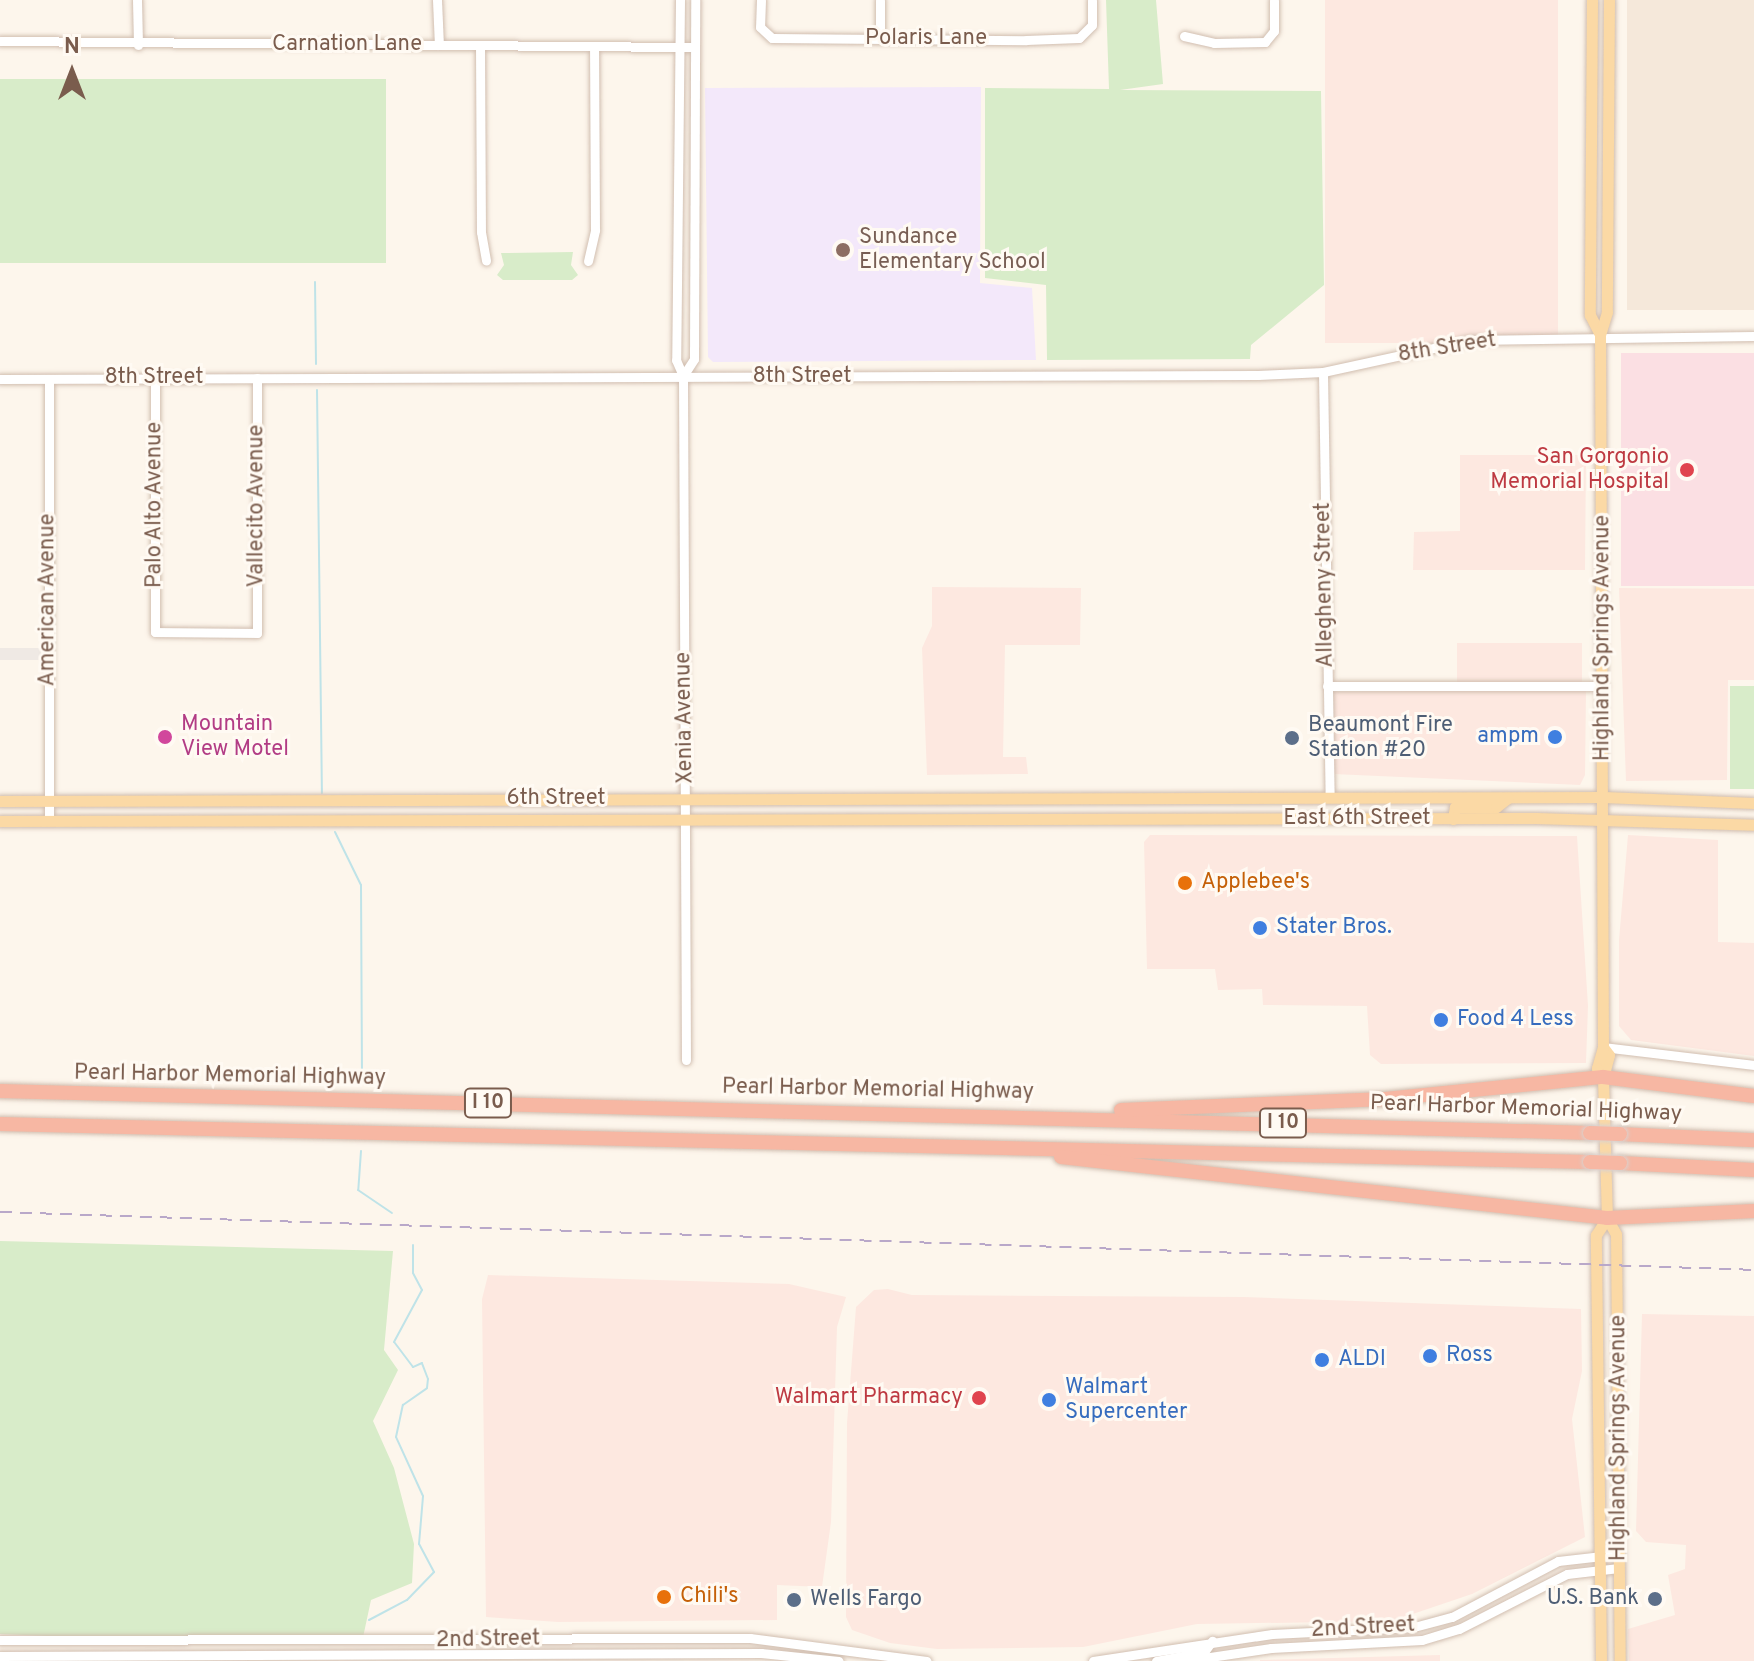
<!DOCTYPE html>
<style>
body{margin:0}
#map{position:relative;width:1754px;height:1661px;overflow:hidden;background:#fdf6ec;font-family:Overpass,sans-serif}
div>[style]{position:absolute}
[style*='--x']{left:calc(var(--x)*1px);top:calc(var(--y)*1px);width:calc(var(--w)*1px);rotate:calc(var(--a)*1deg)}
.residential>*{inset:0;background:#f5e8da;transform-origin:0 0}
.commercial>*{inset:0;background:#fde8e0;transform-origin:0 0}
.industrial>*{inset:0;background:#efe9e4;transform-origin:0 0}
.education>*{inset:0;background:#f3e8fa}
.medical>*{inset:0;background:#fbdfe3;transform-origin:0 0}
.green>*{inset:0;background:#d8ecc9;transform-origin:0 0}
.stream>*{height:2px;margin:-1px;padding:0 1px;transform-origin:1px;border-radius:1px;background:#bfe3e8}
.roads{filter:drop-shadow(0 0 2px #d1beb0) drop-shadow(0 0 2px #d1beb0)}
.minor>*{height:9px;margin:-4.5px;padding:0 4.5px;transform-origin:4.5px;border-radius:4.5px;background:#fff}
.major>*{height:11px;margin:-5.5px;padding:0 5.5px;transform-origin:5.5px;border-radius:5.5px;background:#fbd9a5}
.highway>*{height:14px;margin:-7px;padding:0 7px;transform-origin:7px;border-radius:7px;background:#f7b7a3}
.rail>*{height:2px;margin-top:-1px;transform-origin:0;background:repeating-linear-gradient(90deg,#b9a8c9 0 12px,transparent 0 20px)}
.bridges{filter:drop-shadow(0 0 2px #dad1cd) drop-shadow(0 0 2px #dad1cd)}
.highway-bridge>*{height:14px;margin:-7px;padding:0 7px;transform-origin:7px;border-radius:7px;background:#f7b7a3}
.dots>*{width:22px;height:22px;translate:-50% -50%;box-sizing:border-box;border:4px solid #fffaf3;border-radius:50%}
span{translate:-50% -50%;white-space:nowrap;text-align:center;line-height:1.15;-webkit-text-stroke:6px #fffaf3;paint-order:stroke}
.shield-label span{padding:2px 6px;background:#fffaf3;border:2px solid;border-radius:6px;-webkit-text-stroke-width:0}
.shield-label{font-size:20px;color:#7a5c4d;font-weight:700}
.street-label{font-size:22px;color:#7a5c4d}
.education-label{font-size:22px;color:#785e54}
.left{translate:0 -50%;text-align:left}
.health-label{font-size:22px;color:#be3a42}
.right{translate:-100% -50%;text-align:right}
.hotel-label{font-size:22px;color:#b23c85}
.service-label{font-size:22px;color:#4e5e75}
.shop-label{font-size:22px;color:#366cbe}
.food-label{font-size:22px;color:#c56008}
.north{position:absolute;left:32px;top:32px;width:80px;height:80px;-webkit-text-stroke:6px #fffaf3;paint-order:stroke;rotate:0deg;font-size:22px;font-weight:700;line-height:32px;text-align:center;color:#7a5c4d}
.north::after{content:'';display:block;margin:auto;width:28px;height:36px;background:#7a5c4d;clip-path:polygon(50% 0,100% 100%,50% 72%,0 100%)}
</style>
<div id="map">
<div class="residential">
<i style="left:1627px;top:0;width:127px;height:310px"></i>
</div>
<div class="commercial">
<i style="left:1325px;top:0;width:233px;height:343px"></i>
<i style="clip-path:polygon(1460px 455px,1586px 455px,1585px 570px,1413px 570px,1414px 532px,1460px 531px)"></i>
<i style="clip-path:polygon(932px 587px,1081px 588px,1080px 645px,1005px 645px,1003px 757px,1026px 757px,1028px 774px,927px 775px,922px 648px,932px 626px)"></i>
<i style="clip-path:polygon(1619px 588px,1754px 589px,1754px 680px,1728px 680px,1727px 780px,1626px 781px)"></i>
<i style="left:1457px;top:643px;width:125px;height:40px"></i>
<i style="clip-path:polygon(1586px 689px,1585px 775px,1580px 785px,1333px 774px,1334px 692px)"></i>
<i style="clip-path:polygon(1150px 835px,1577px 836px,1588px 1006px,1586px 1063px,1381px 1064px,1370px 1055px,1367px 1006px,1263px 1005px,1262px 989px,1218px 990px,1215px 969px,1147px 969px,1144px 842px)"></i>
<i style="clip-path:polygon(1628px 835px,1718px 840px,1718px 942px,1754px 943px,1754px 1056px,1631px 1040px,1619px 1026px,1619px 940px)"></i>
<i style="clip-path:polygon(488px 1275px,789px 1284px,846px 1297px,837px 1327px,831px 1522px,822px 1587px,777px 1585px,777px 1620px,558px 1622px,486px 1617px,482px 1299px)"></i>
<i style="clip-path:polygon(888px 1289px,912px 1295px,1244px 1297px,1581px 1309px,1582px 1371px,1572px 1419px,1585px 1537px,1472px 1594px,1392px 1621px,1197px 1624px,1083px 1647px,937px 1649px,890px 1643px,852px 1630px,846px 1617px,847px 1423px,856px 1307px,874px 1290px)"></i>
<i style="clip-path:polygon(1642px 1314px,1754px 1316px,1754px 1661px,1629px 1661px,1628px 1629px,1675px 1615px,1668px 1575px,1685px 1569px,1686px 1545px,1646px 1542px,1636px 1531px)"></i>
<i style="clip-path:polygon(1440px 1655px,1440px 1661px,1260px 1661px,1260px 1660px)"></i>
</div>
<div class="industrial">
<i style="left:41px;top:648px;width:12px;height:41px;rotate:90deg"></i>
</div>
<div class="education">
<i style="clip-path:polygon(981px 87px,980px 283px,1032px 288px,1036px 360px,713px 362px,708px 357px,705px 88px)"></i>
</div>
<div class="medical">
<i style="left:1621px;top:353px;width:133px;height:233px"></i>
</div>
<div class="green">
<i style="clip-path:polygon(1106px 0,1156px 0,1163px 84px,1120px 90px,1321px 91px,1324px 285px,1251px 345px,1250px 359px,1047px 360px,1046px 285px,985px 278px,985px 88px,1109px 89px)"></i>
<i style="left:0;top:79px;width:386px;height:184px"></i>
<i style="clip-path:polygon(573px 252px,571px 265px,578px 275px,572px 280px,503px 280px,497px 275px,504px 265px,501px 253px)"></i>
<i style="left:1730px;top:686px;width:24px;height:103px"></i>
<i style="clip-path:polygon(0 1241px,393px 1251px,384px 1350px,398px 1370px,373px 1421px,394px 1468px,414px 1544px,412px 1583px,371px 1600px,362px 1642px,211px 1643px,0 1634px)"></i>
</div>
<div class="stream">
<i style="--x:315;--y:282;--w:82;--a:89.3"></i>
<i style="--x:317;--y:390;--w:403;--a:89.3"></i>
<i style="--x:335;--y:832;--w:59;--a:63.9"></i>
<i style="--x:361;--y:885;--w:195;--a:89.7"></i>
<i style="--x:361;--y:1151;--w:39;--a:94"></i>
<i style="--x:358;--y:1190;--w:41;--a:34.1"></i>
<i style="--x:369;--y:1620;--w:43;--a:-27.8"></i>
<i style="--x:407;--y:1600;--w:39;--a:-46"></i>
<i style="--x:434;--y:1572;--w:32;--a:-118"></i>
<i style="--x:419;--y:1544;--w:48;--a:-85.2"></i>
<i style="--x:423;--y:1496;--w:65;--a:-114.6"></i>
<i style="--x:396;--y:1437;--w:33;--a:-78"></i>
<i style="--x:403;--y:1405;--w:29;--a:-35"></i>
<i style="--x:427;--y:1388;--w:9;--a:-84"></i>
<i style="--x:428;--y:1379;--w:17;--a:-111"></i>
<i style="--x:422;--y:1363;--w:10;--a:156"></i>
<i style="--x:413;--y:1367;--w:31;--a:-127"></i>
<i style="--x:394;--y:1342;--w:59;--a:-61.7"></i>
<i style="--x:422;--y:1290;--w:19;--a:-118"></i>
<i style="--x:413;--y:1273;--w:28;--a:-90"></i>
</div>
<div class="roads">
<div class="minor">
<i style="--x:137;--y:0;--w:45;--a:88.7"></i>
<i style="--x:437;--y:0;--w:45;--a:87.5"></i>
<i style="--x:680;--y:0;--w:360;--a:90.6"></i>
<i style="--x:676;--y:360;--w:17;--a:66"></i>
<i style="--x:683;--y:376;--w:684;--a:89.75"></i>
<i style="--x:761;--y:0;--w:27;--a:92"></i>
<i style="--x:760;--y:27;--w:16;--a:43"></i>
<i style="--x:772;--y:38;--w:254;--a:0.5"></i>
<i style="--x:1026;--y:40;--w:53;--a:-2.2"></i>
<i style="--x:1079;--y:38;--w:18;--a:-45"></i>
<i style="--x:1092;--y:25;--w:25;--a:-90"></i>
<i style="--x:880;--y:0;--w:39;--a:90"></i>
<i style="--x:1184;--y:36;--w:31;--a:13"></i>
<i style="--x:1214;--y:43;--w:51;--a:-1.1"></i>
<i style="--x:1265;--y:42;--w:14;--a:-51"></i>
<i style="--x:1274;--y:31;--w:31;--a:-90"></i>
<i style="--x:0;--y:41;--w:694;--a:0.5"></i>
<i style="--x:480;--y:45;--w:187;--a:89.7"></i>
<i style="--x:481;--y:232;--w:29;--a:80"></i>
<i style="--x:588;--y:261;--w:32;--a:-77"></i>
<i style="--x:595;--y:230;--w:184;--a:-90.3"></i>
<i style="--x:1323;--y:372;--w:426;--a:89.1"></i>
<i style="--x:683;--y:376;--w:20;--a:-57"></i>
<i style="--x:694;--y:359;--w:359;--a:-89.8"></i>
<i style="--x:155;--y:378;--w:254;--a:90"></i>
<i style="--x:155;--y:632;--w:102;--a:0.6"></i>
<i style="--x:257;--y:633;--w:255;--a:-90"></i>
<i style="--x:0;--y:379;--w:1258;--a:-0.18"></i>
<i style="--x:1258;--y:375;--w:65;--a:-2.6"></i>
<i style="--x:1323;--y:372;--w:150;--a:-12.3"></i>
<i style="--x:1470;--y:340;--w:284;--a:-0.8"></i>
<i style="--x:49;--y:379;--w:442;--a:90"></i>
<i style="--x:1327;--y:686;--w:277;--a:0"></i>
<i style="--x:1603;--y:1047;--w:152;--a:6.8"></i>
<i style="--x:0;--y:1640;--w:750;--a:-0.15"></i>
<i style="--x:750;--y:1638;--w:178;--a:7.4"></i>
<i style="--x:0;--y:1656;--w:761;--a:-0.23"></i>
<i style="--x:761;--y:1653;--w:78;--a:5.9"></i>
<i style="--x:1093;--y:1661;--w:181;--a:-8.6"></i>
<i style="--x:1272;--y:1634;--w:142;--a:-2.8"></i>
<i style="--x:1414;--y:1627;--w:39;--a:-15"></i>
<i style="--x:1452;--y:1617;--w:120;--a:-27.8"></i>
<i style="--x:1558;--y:1561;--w:62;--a:-6.4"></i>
<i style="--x:1156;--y:1661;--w:49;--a:-10.6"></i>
<i style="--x:1204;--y:1652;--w:14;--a:-54"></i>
<i style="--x:1183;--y:1661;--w:89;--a:-8.4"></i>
<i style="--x:1271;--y:1648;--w:151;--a:-3"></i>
<i style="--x:1422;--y:1640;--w:39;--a:-17"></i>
<i style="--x:1459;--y:1629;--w:121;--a:-27"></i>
<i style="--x:1567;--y:1574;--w:52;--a:-6.6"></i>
</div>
<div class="major">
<i style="--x:1592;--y:0;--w:315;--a:90.4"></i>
<i style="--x:1590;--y:315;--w:22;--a:63"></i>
<i style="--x:1609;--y:0;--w:312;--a:90.4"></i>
<i style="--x:1607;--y:312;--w:24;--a:107"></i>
<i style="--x:1600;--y:335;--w:712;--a:89.76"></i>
<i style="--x:1603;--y:1047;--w:10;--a:53"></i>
<i style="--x:1609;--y:1055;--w:23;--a:105"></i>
<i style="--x:1603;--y:1077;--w:141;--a:88.4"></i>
<i style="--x:1607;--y:1218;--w:18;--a:61"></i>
<i style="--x:1616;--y:1234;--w:427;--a:89.5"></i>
<i style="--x:0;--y:801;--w:1603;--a:-0.14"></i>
<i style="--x:1603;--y:797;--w:151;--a:2.3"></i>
<i style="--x:1453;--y:819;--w:12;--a:-81"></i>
<i style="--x:1455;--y:807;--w:41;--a:0"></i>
<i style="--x:1496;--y:807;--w:15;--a:-37"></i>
<i style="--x:0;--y:821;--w:1536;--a:-0.11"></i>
<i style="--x:1536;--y:818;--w:218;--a:1.8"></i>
<i style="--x:1603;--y:1047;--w:22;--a:106"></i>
<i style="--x:1597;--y:1068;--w:11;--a:56"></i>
<i style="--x:1601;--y:1661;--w:426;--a:-90.7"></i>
<i style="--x:1596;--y:1235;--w:20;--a:-57"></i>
</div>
<div class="highway">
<i style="--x:0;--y:1091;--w:1591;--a:1.51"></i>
<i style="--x:1121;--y:1110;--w:264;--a:-2.4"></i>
<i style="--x:1385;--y:1099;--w:219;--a:-5.8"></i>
<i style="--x:1603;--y:1077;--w:152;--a:7.2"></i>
<i style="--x:0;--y:1124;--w:1590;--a:1.37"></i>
<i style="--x:1620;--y:1134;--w:134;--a:2.6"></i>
<i style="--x:1061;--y:1157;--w:549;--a:6.37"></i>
<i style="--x:1607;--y:1218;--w:147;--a:-2.7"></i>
<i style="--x:1620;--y:1163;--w:134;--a:3"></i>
</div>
</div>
<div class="rail">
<i style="--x:0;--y:1212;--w:1755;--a:1.89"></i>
</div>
<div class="bridges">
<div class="highway-bridge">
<i style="--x:1590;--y:1133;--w:30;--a:2"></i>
<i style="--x:1590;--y:1162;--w:30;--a:2"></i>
</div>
</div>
<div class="dots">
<i style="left:843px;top:250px;background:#8d6e63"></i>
<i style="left:1687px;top:470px;background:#e0444e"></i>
<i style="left:165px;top:737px;background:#d1479c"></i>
<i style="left:1555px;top:737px;background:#3f7fe0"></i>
<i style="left:1292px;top:738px;background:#5c6f8a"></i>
<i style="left:1185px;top:883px;background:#e8710a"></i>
<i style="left:1260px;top:928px;background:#3f7fe0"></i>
<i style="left:1441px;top:1020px;background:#3f7fe0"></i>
<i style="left:1430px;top:1356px;background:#3f7fe0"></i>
<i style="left:1322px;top:1360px;background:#3f7fe0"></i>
<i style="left:979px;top:1398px;background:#e0444e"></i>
<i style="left:1049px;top:1400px;background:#3f7fe0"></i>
<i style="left:664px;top:1597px;background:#e8710a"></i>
<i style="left:1655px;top:1599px;background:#5c6f8a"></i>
<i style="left:794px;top:1600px;background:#5c6f8a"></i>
</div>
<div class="shield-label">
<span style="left:488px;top:1103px">I 10</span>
<span style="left:1283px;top:1123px">I 10</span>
</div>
<div class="street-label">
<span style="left:926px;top:39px">Polaris Lane</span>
<span style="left:347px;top:45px">Carnation Lane</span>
<span style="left:1447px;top:348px;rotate:-9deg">8th Street</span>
<span style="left:802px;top:377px">8th Street</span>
<span style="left:154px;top:378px">8th Street</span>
<span style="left:155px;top:505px;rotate:-90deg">Palo Alto Avenue</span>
<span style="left:257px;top:506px;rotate:-90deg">Vallecito Avenue</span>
<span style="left:1325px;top:585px;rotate:-91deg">Allegheny Street</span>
<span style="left:48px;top:600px;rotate:-90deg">American Avenue</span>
<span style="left:1603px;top:638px;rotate:-90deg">Highland Springs Avenue</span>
<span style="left:685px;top:718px;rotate:-91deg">Xenia Avenue</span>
<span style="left:556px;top:799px">6th Street</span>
<span style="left:1357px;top:819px">East 6th Street</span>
<span style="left:230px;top:1076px;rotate:1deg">Pearl Harbor Memorial Highway</span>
<span style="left:878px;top:1090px;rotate:1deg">Pearl Harbor Memorial Highway</span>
<span style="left:1526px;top:1109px;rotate:2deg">Pearl Harbor Memorial Highway</span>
<span style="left:1619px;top:1438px;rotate:-90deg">Highland Springs Avenue</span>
<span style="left:1363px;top:1628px;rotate:-3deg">2nd Street</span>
<span style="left:488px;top:1640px;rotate:-1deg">2nd Street</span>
</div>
<div class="education-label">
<span class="left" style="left:859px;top:250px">Sundance<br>Elementary School</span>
</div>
<div class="health-label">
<span class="right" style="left:1669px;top:470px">San Gorgonio<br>Memorial Hospital</span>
<span class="right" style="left:963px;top:1398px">Walmart Pharmacy</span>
</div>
<div class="hotel-label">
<span class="left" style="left:181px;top:737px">Mountain<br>View Motel</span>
</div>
<div class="service-label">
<span class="left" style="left:1308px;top:738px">Beaumont Fire<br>Station #20</span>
<span class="right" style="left:1639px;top:1599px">U.S. Bank</span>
<span class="left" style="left:810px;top:1600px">Wells Fargo</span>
</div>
<div class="shop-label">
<span class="right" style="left:1539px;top:737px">ampm</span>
<span class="left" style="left:1276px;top:928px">Stater Bros.</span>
<span class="left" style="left:1457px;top:1020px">Food 4 Less</span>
<span class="left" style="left:1446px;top:1356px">Ross</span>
<span class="left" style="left:1338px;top:1360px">ALDI</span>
<span class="left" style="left:1065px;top:1400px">Walmart<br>Supercenter</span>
</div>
<div class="food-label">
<span class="left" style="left:1201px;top:883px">Applebee's</span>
<span class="left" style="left:680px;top:1597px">Chili's</span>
</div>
<div class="north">N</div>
</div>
